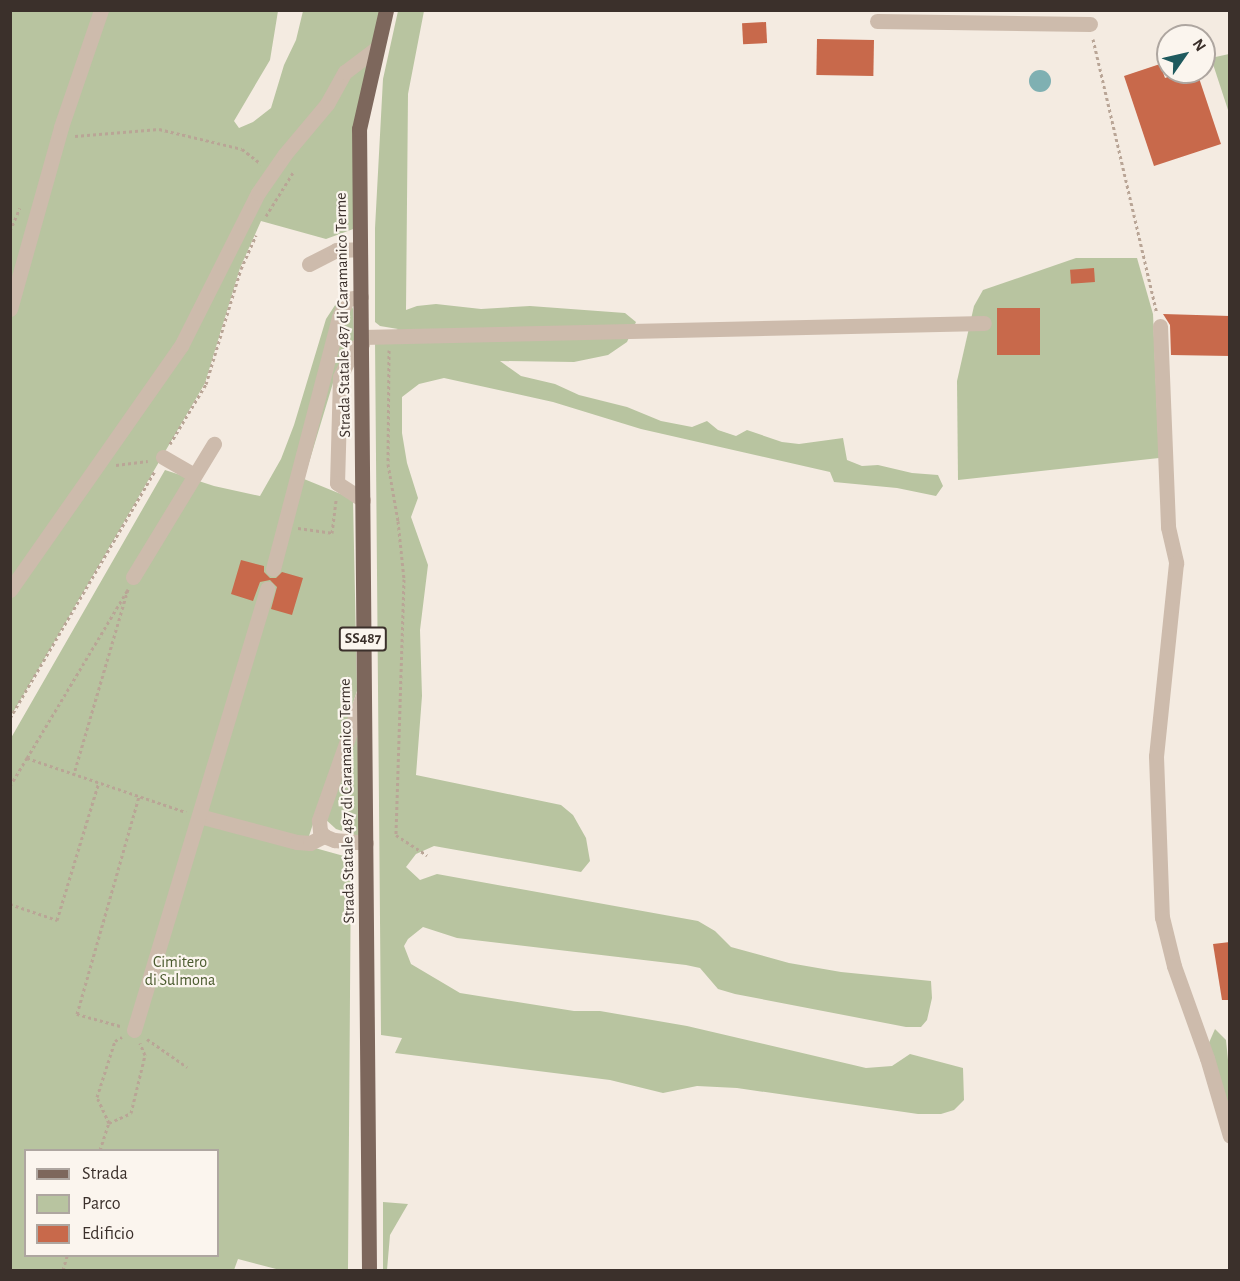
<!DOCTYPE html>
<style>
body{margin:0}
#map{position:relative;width:1240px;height:1281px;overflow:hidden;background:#f4ebe1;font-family:"Alegreya Sans",sans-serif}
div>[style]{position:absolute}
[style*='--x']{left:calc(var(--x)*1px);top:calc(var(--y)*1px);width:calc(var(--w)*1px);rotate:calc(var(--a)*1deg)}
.green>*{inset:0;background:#b8c4a0}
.water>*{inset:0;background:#7fb0b2}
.round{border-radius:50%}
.building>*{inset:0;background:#c8694b;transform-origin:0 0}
.path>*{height:3px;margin-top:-1.5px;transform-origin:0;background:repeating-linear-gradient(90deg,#b9a596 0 3px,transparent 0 6px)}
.minor>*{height:15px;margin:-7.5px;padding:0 7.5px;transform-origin:7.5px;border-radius:7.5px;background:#cdbbac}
.major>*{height:15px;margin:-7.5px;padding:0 7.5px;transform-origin:7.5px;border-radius:7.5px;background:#7d675c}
span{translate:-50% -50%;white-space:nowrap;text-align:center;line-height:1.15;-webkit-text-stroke:4.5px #fbf5ee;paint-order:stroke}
.shield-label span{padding:2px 4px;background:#fbf5ee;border:2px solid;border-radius:4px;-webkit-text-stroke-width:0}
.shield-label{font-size:15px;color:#3b302b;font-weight:700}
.street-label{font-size:16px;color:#3b302b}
.park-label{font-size:16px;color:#4a5a2e}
.frame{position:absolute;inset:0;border:12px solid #3b302b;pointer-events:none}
.legend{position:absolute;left:24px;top:1149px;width:195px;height:108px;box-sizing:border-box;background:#fbf5ee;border:2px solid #aea6a0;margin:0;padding:8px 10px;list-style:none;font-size:18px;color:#3b302b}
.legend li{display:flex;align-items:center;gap:12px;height:30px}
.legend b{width:30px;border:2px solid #aea6a0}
.north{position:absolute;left:1156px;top:24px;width:60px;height:60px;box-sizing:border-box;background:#fbf5ee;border:2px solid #aea6a0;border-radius:50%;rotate:56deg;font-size:16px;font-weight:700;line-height:24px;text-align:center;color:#3b302b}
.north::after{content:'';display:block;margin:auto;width:21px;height:27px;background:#1f5a5e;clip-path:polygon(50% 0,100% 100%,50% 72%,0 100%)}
</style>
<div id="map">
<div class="green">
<i style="clip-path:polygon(11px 11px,278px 11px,270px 60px,234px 121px,239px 128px,253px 122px,271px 108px,284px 65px,296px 40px,303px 11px,386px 11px,359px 129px,356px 228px,326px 239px,261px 221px,240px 268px,205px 383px,11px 716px)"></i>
<i style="clip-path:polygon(398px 11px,424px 11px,408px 94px,406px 310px,417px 306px,436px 304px,481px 309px,530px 306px,625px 313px,636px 322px,627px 342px,608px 355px,574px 362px,500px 361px,521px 376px,555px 384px,579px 395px,627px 407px,661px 421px,692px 427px,707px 421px,718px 430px,736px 436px,747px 430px,782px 442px,799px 444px,843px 438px,847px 460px,862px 466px,878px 465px,912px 473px,938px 475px,943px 486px,936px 496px,897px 488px,834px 482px,830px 472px,641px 429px,553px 402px,444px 378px,419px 384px,402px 397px,402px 433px,407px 463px,418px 498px,411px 517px,428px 565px,420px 630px,422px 696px,416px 775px,561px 805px,573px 815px,586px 838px,590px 861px,581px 872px,434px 846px,416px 854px,406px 867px,420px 880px,437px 874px,698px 921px,715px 931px,731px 947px,789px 963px,841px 972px,931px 981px,932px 998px,927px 1020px,921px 1027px,906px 1027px,735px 994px,718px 989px,700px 968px,686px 965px,457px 938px,423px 927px,408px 939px,404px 946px,411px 964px,460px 993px,574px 1011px,600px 1011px,687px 1026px,866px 1068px,892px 1066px,910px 1054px,963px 1068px,964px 1100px,954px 1110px,941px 1114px,918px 1114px,737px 1088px,697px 1086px,663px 1093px,610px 1080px,395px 1053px,402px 1038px,381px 1035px,375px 341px,398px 329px,380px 326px,375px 322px,375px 228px,383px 79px)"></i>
<i style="clip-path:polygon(1229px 54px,1230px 55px,1229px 113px,1211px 58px)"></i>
<i style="clip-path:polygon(1076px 258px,1137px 258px,1153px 314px,1159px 458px,958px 480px,957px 381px,974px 306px,983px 290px)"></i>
<i style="clip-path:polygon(evenodd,345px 290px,353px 309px,354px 340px,333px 383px,304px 479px,353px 499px,357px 691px,309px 836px,297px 843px,351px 858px,348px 1270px,280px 1270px,238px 1259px,234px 1270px,11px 1270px,11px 738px,165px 470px,214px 486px,260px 496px,281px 459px,294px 425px,326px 319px,345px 290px,26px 1150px,218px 1150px,218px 1256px,26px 1256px,26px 1150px)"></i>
<i style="clip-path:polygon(357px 724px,361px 837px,336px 829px,324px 818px)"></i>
<i style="clip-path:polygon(1215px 1029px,1226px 1040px,1229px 1070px,1229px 1113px,1208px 1045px)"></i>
<i style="clip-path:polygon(383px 1202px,408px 1204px,390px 1235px,387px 1270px,383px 1270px)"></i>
</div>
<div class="water">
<i class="round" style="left:1029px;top:70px;width:22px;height:22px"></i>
</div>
<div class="building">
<i style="left:766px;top:22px;width:21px;height:24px;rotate:87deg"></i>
<i style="left:817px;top:39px;width:57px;height:36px;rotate:1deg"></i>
<i style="clip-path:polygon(1160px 64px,1165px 78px,1181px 72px,1185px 72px,1188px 81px,1199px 78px,1221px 144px,1154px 166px,1124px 76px)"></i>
<i style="left:1094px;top:268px;width:14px;height:24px;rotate:86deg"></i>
<i style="left:997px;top:308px;width:43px;height:47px"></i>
<i style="clip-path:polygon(1163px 314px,1230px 316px,1230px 356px,1171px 355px,1170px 325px)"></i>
<i style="clip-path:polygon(241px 560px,264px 566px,264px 572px,270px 578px,276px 578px,282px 572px,303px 578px,292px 615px,271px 609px,277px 587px,270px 580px,260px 582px,253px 601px,231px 594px)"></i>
<i style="clip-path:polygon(1230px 942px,1230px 1000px,1222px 1000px,1213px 944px)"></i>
</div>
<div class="path">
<i style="--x:1093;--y:39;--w:281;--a:76.9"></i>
<i style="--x:75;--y:136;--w:84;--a:-4.8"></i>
<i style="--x:159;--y:129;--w:85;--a:13.5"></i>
<i style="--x:242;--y:149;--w:24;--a:38"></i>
<i style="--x:266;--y:216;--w:53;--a:-58.1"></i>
<i style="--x:10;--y:231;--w:25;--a:-67"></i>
<i style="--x:389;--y:350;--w:114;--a:90.5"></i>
<i style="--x:388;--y:464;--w:58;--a:80"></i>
<i style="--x:398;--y:521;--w:58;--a:84.1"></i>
<i style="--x:404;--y:579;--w:256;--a:91.8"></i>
<i style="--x:396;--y:835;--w:37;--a:33"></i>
<i style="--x:170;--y:444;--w:70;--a:-59"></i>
<i style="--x:206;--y:384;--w:120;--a:-73.1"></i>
<i style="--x:241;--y:269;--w:37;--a:-66"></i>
<i style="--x:116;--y:465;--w:32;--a:-7"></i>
<i style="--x:298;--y:528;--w:34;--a:8"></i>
<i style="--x:332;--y:533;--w:33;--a:-83"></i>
<i style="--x:10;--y:718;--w:286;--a:-59.6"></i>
<i style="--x:27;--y:758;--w:197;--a:-59.1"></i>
<i style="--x:128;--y:589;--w:193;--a:106.3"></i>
<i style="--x:10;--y:786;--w:33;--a:-59"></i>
<i style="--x:27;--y:758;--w:168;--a:18.8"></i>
<i style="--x:10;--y:904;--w:50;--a:18.8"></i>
<i style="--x:57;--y:920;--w:144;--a:-73.1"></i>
<i style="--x:120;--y:1026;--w:45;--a:-164.4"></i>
<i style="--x:77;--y:1014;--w:227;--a:-74.1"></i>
<i style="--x:147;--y:1039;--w:49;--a:35"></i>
<i style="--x:109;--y:1123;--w:24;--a:-24"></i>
<i style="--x:131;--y:1113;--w:60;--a:-76.4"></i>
<i style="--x:145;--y:1055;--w:13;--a:-113"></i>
<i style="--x:100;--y:1150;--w:28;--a:-72"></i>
<i style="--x:109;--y:1123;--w:29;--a:-115"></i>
<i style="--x:97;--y:1097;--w:59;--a:-72.2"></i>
<i style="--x:115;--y:1041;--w:8;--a:-30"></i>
<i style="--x:63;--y:1270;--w:15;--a:-74"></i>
</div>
<div class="minor">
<i style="--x:877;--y:21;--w:213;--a:0.8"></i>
<i style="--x:309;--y:264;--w:30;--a:-27"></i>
<i style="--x:336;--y:250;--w:24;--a:-2"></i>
<i style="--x:10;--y:309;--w:189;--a:-74.3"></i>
<i style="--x:61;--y:127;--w:124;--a:-71.1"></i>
<i style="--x:1160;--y:326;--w:201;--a:87.7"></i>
<i style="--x:1168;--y:527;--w:37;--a:77"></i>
<i style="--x:1176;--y:563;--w:194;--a:95.9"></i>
<i style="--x:1156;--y:756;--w:161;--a:87.9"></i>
<i style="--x:1162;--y:917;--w:50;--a:76.2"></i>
<i style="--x:1174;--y:966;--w:98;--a:70.3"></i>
<i style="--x:1207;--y:1058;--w:81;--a:73.6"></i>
<i style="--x:362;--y:337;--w:622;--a:-1.29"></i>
<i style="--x:362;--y:344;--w:9;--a:153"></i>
<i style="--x:354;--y:348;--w:32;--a:116"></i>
<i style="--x:340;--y:377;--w:106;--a:91.6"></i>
<i style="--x:337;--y:483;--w:31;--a:33"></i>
<i style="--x:163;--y:457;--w:36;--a:30"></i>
<i style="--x:273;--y:569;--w:260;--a:-75.3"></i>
<i style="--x:339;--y:317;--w:20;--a:-66"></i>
<i style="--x:347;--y:299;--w:14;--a:-8"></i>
<i style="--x:133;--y:577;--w:156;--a:-58.7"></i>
<i style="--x:10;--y:590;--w:298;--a:-55"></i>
<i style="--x:181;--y:346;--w:171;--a:-63.3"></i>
<i style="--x:258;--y:193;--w:47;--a:-55.3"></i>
<i style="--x:285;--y:154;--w:65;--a:-50"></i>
<i style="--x:327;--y:104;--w:37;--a:-61"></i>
<i style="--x:345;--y:72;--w:39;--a:-37"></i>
<i style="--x:363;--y:695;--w:133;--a:109.4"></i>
<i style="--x:319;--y:820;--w:11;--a:85"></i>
<i style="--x:320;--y:831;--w:6;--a:51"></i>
<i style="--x:324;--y:836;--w:11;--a:22"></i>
<i style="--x:334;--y:840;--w:32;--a:5"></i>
<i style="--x:199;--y:816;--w:101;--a:14.9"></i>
<i style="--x:297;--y:842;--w:13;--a:4"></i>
<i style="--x:310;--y:843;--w:16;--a:-27"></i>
<i style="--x:134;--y:1030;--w:461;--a:-73.2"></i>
</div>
<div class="major">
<i style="--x:369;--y:1270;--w:1141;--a:-90.5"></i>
<i style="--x:359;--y:129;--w:122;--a:-77.2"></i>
</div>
<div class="shield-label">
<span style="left:363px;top:639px">SS487</span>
</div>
<div class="street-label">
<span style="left:343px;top:315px;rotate:-91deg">Strada Statale 487 di Caramanico Terme</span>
<span style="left:347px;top:801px;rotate:-91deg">Strada Statale 487 di Caramanico Terme</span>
</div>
<div class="park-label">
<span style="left:180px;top:971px">Cimitero<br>di Sulmona</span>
</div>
<div class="frame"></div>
<ul class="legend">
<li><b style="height:8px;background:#7d675c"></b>Strada</li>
<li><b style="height:16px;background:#b8c4a0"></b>Parco</li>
<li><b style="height:16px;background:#c8694b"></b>Edificio</li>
</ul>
<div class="north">N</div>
</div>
